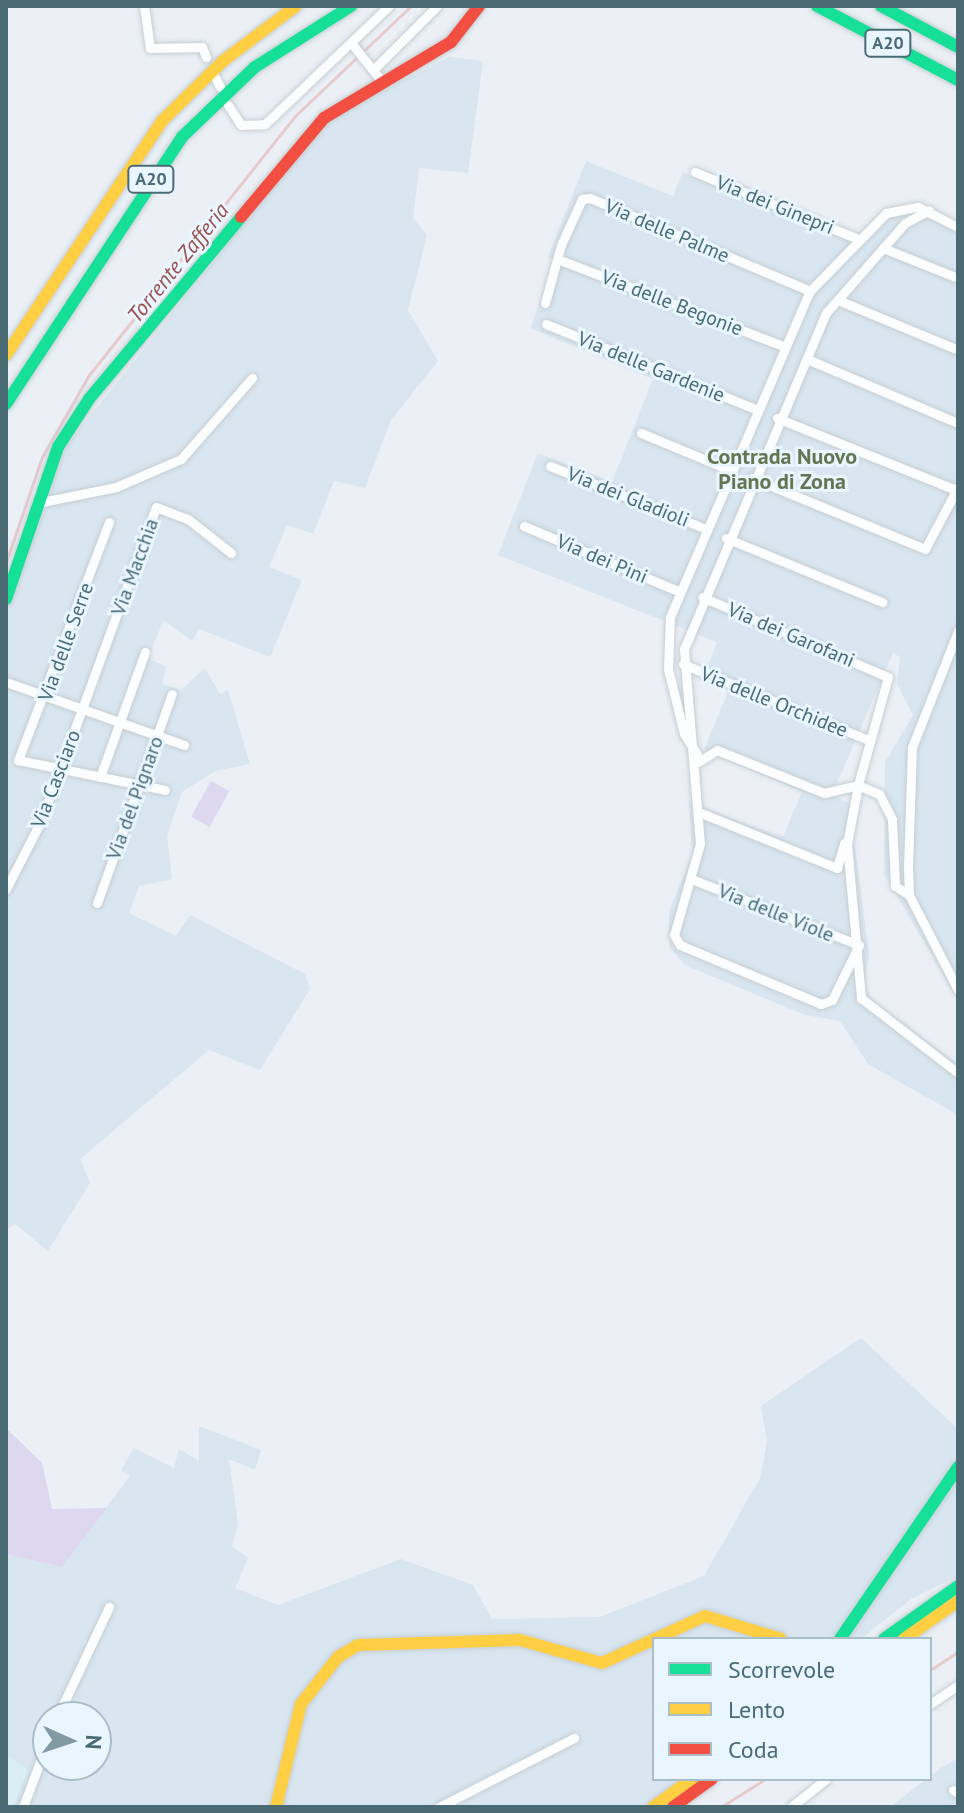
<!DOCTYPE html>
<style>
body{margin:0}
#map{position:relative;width:964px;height:1813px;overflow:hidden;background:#eaf0f6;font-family:"PT Sans",sans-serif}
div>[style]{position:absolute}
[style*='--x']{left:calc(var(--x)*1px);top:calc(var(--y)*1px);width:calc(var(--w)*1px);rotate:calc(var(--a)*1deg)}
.residential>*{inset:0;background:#d9e6f0}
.commercial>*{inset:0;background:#daeff4}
.green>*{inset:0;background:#ddd7ef;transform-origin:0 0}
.stream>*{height:3px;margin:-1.5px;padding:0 1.5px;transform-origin:1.5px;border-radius:1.5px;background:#e6cacc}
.roads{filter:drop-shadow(0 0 2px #c6ced3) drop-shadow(0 0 2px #c6ced3)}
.street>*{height:9px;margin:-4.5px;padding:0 4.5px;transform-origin:4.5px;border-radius:4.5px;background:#fcfdfe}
.fast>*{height:12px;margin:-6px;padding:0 6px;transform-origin:6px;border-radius:6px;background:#16e098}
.slow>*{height:12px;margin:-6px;padding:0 6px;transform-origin:6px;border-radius:6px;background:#ffcf43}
.jam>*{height:12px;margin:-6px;padding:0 6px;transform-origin:6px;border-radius:6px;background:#f24e42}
span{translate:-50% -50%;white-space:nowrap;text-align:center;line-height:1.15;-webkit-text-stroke:6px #eaf6ff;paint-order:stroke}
.shield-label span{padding:2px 6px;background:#eaf6ff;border:2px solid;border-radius:6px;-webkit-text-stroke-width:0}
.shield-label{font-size:18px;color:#4a6b73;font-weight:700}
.street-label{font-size:20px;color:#4a6b73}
.water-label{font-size:22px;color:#9b4e4e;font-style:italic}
.neighbourhood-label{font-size:22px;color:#637651;font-weight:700}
.frame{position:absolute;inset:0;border:8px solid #4a6b73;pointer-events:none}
.legend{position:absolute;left:652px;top:1637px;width:280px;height:144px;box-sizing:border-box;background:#eaf6ff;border:2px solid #aabec7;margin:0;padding:10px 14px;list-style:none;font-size:24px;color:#4a6b73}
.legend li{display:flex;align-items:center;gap:16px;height:40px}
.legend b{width:40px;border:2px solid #aabec7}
.north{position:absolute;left:32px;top:1701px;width:80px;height:80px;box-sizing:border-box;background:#eaf6ff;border:2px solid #aabec7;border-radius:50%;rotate:93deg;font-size:22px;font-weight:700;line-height:32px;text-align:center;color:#4a6b73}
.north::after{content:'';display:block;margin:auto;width:28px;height:36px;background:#829aa1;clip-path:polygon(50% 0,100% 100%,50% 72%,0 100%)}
</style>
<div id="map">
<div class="residential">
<i style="clip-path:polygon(449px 57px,483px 61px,468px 173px,419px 168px,413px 218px,427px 235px,408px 310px,438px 361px,391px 420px,365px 488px,334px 481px,313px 534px,287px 525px,269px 567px,302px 580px,270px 657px,199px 629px,192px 641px,163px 620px,148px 659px,166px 666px,162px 684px,181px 690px,205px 668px,220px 694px,228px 690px,250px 764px,215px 771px,182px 792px,167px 836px,172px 879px,139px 886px,129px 913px,176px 936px,190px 915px,305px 974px,310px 989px,260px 1070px,209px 1050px,80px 1159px,90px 1183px,48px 1251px,15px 1224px,6px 1229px,6px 615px,58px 456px,319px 131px,338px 113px)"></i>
<i style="clip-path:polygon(586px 161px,673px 196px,683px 172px,852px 242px,900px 213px,938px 218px,958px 230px,958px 1000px,884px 874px,885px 762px,913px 715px,897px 684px,900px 657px,893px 653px,832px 795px,849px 803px,869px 954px,864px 983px,872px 999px,958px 1064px,958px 1115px,868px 1064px,840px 1021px,805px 1015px,685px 965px,669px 947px,669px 911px,692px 855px,689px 802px,783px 837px,802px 792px,704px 750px,733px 680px,707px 668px,717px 642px,498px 555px,538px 453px,612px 482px,653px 379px,530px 328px,556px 262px,548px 257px)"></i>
<i style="clip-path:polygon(evenodd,861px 1338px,958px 1429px,958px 1576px,911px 1599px,861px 1639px,654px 1639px,654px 1779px,688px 1779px,653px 1807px,6px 1807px,6px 1554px,62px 1567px,130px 1476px,121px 1470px,134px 1448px,174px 1468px,179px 1449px,199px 1461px,199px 1426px,261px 1450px,255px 1470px,229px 1459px,238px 1524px,232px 1546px,248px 1558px,235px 1588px,278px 1605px,401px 1559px,473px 1585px,492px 1619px,600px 1617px,704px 1576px,760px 1478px,767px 1442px,761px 1406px,861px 1338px,48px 1717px,96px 1717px,96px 1765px,48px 1765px,48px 1717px)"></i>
<i style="clip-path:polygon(958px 1758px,958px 1807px,890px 1807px,942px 1767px)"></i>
</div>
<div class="commercial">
<i style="clip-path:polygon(6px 1755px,28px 1770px,13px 1807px,6px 1807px)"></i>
</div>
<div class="green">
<i style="left:211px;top:781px;width:21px;height:41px;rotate:29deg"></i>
<i style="clip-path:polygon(6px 1428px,42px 1463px,52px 1509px,107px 1508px,62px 1567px,6px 1554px)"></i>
</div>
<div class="stream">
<i style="--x:6;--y:562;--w:111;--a:-71.1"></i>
<i style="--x:42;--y:457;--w:95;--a:-60.2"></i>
<i style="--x:89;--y:375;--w:332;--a:-51.5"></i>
<i style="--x:296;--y:115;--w:158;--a:-43.5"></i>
<i style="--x:930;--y:1670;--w:33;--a:-33"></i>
<i style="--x:721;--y:1807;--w:52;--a:-32.5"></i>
</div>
<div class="roads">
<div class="street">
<i style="--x:144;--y:6;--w:42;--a:81.9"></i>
<i style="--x:150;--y:48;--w:52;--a:-1.1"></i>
<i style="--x:202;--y:47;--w:11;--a:68"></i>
<i style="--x:352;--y:44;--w:45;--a:51.3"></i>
<i style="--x:373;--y:70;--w:91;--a:-45"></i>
<i style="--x:215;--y:77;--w:11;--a:63"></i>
<i style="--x:228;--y:105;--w:24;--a:57"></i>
<i style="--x:241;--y:125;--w:24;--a:-2"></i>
<i style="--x:265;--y:124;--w:171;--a:-43.6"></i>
<i style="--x:695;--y:172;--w:174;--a:22.3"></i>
<i style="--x:883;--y:248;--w:81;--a:21.8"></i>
<i style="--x:560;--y:260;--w:239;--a:21.1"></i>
<i style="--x:838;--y:300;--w:130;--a:22.6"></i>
<i style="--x:545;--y:303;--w:60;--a:-74.6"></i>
<i style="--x:561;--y:245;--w:51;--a:-65.5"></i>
<i style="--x:582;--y:199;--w:8;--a:-7"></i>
<i style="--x:590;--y:198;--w:239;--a:22.9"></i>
<i style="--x:546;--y:324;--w:226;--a:22.1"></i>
<i style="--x:807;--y:359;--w:164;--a:23"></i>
<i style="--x:777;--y:418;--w:193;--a:21.9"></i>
<i style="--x:641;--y:433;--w:96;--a:22.6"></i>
<i style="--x:550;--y:466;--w:168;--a:22"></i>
<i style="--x:752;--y:478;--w:187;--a:22.3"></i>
<i style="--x:925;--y:549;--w:70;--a:-62"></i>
<i style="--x:37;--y:503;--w:81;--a:-11.4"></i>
<i style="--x:116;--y:487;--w:71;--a:-23.3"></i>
<i style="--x:181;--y:459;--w:108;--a:-48.8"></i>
<i style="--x:109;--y:522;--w:255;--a:110.9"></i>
<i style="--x:18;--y:760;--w:150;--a:11.5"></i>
<i style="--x:524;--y:526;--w:169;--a:22.9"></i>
<i style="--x:726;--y:538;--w:169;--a:22.3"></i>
<i style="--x:958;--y:631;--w:125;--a:111.6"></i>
<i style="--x:912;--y:747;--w:119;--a:91.9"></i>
<i style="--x:908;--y:866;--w:29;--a:88"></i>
<i style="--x:909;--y:895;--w:107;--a:62.7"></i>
<i style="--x:683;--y:664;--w:198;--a:22.3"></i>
<i style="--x:6;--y:682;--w:189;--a:19.5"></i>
<i style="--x:697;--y:754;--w:24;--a:-123"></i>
<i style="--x:684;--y:734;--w:67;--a:-103.8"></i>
<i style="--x:668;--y:669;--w:52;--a:-87.8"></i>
<i style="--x:670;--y:617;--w:355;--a:-66.8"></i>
<i style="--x:810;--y:291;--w:109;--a:-45.7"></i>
<i style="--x:886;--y:213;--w:33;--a:-11"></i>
<i style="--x:918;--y:207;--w:45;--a:26.6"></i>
<i style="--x:698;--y:762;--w:22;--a:-32"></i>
<i style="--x:717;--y:750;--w:115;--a:21.9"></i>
<i style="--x:824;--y:793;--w:35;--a:-13"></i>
<i style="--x:858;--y:785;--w:112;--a:-74.5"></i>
<i style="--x:888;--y:677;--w:202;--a:-156.7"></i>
<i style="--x:100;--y:777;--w:133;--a:-70.2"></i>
<i style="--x:701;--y:813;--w:147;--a:22"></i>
<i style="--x:837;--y:868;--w:26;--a:-74"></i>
<i style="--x:694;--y:880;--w:177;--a:21.5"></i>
<i style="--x:859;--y:945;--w:61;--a:116.1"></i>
<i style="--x:832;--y:1000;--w:12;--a:160"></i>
<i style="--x:821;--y:1004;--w:153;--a:-157.3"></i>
<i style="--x:680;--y:945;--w:12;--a:-121"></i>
<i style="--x:674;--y:935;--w:95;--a:-74.1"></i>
<i style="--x:700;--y:844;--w:196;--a:-94.7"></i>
<i style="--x:684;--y:649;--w:365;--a:-67.1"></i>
<i style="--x:826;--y:313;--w:120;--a:-48.7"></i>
<i style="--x:905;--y:223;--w:27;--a:-28"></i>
<i style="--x:6;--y:889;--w:76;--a:-62.8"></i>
<i style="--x:41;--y:821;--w:334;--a:-69.9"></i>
<i style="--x:156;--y:507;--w:34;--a:21"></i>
<i style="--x:188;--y:519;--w:55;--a:38.3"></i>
<i style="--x:909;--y:895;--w:17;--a:-147"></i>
<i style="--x:895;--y:886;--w:67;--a:-92.6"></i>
<i style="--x:892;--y:819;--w:28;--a:-117"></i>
<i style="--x:879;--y:794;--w:23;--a:-157"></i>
<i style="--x:858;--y:785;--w:60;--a:100.6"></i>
<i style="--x:847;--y:844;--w:155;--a:84.8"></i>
<i style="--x:861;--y:998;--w:123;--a:37.7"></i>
<i style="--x:97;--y:903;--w:222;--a:-70.3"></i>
<i style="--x:930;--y:1704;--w:34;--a:-34"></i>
<i style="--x:57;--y:1717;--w:122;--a:-64.7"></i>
<i style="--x:953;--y:1790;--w:6;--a:31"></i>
<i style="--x:23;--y:1807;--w:72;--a:-69.5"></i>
<i style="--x:439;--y:1807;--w:152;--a:-27.1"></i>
<i style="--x:791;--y:1807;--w:45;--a:-38.7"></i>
</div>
<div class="fast">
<i style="--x:817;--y:6;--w:159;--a:27.7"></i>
<i style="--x:881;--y:6;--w:87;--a:28"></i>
<i style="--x:6;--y:404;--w:320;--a:-56.6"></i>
<i style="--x:182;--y:137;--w:101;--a:-43.8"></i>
<i style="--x:255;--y:67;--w:114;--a:-32.4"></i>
<i style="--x:6;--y:599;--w:161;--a:-71.1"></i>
<i style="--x:58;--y:447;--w:57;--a:-57.1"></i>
<i style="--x:89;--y:399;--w:237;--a:-50.1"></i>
<i style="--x:840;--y:1639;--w:209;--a:-55.5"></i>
<i style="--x:884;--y:1639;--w:91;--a:-35.6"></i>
</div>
<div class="slow">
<i style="--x:6;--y:355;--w:283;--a:-56.3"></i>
<i style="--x:163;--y:120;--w:84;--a:-44.5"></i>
<i style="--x:223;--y:61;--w:91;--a:-37"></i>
<i style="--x:904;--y:1639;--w:66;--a:-35.1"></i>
<i style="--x:276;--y:1807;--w:106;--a:-76.4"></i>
<i style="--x:301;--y:1704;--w:60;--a:-51.8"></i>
<i style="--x:338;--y:1657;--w:23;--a:-31"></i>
<i style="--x:358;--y:1645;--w:162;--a:-1.8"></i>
<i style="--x:520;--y:1640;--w:85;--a:15.7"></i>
<i style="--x:602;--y:1663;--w:113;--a:-24.5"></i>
<i style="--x:705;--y:1616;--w:79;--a:16.8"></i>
<i style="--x:653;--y:1807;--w:48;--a:-35.7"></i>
</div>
<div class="jam">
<i style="--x:241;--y:217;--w:129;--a:-50"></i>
<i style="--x:324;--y:118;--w:148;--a:-30.9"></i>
<i style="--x:451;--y:42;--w:46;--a:-52.1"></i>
<i style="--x:673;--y:1807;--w:48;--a:-35.7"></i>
</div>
</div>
<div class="shield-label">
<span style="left:888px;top:43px">A20</span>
<span style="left:151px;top:179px">A20</span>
</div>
<div class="street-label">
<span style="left:775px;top:205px;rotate:22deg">Via dei Ginepri</span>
<span style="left:667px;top:231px;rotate:23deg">Via delle Palme</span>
<span style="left:672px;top:303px;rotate:21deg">Via delle Begonie</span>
<span style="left:651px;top:367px;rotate:22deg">Via delle Gardenie</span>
<span style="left:628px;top:497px;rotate:22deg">Via dei Gladioli</span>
<span style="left:602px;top:559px;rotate:23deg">Via dei Pini</span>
<span style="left:135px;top:567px;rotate:-70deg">Via Macchia</span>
<span style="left:791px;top:635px;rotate:23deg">Via dei Garofani</span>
<span style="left:66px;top:642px;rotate:-70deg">Via delle Serre</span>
<span style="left:774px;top:702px;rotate:22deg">Via delle Orchidee</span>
<span style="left:56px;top:779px;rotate:-69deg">Via Casciaro</span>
<span style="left:135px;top:798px;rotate:-70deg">Via del Pignaro</span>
<span style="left:776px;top:913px;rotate:22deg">Via delle Viole</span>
</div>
<div class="water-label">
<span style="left:178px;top:263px;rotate:-51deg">Torrente Zafferia</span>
</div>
<div class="neighbourhood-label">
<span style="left:782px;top:469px">Contrada Nuovo<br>Piano di Zona</span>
</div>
<div class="frame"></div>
<ul class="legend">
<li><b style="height:10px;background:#16e098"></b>Scorrevole</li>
<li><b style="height:10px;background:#ffcf43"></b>Lento</li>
<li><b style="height:10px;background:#f24e42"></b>Coda</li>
</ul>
<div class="north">N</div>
</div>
